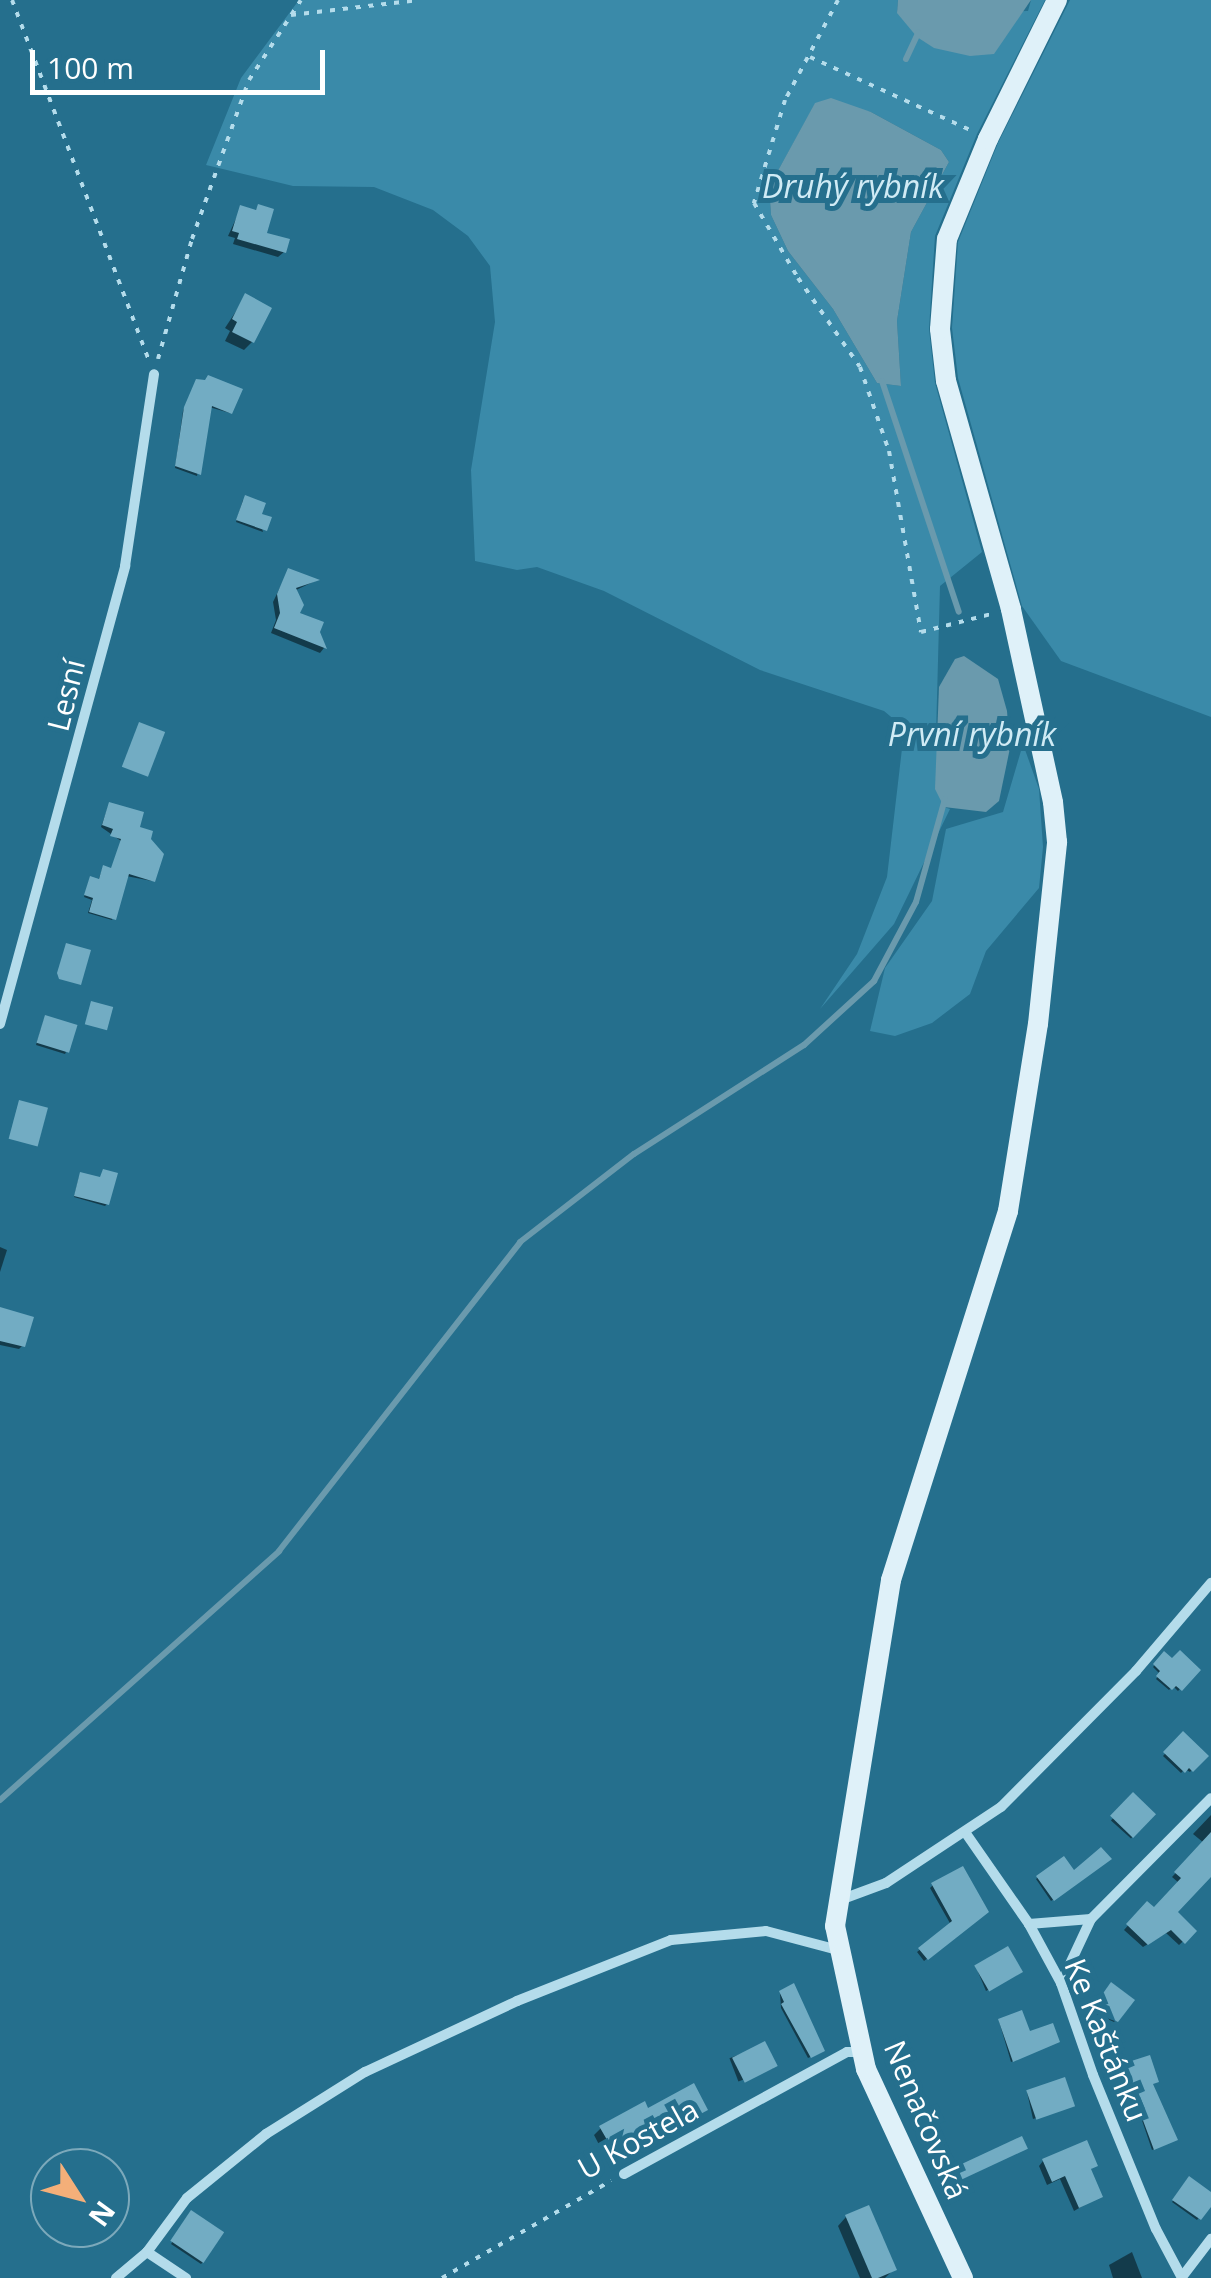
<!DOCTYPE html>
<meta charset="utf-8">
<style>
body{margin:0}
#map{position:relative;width:1211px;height:2278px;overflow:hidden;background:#256f8d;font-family:"Open Sans",sans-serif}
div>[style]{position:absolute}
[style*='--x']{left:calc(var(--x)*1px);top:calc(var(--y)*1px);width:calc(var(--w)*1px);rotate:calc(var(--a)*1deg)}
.green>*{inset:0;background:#3a8aa9}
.water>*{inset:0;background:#6a9aad}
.shadow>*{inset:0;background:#0007;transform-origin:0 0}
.stream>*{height:6px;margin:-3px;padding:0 3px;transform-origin:3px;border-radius:3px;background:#6a9aad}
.building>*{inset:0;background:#72acc3;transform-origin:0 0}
.path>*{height:4px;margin-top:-2px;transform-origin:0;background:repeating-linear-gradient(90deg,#b4dceb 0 5px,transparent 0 13px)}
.street>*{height:10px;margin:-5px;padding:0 5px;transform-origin:5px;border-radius:5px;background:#b4dceb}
.secondary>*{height:20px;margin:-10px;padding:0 10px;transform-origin:10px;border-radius:10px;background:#dff1f9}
span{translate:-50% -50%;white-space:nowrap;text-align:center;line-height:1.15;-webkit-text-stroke:10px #256f8d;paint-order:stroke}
.street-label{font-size:30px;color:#fff}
.water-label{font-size:32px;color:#d0ebf5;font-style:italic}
.north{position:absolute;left:30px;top:2148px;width:100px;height:100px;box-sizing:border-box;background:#256f8d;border:2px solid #7ca9bb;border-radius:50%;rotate:126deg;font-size:28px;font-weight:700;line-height:40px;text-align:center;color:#fff}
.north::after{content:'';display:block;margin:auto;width:35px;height:45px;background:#f4af79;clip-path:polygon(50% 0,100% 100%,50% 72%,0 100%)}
.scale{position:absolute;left:30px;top:50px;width:295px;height:45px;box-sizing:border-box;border:5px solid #fff;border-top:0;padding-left:12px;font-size:30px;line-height:35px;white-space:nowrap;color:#fff;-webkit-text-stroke:8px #256f8d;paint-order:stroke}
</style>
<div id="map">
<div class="green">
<i style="clip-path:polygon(evenodd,299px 0,898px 0,897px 13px,1028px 11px,1031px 0,1045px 0,977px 134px,935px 236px,929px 329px,935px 383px,982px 552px,940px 586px,936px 735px,944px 807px,950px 809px,894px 924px,820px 1009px,857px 954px,887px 877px,903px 740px,896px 721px,884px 711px,760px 670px,604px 591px,537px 567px,517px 570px,475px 561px,471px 470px,495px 322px,490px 266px,468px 236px,433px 210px,374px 187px,293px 186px,206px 165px,241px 78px,299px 0,815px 104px,871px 112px,941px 150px,949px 162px,911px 232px,897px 321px,901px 386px,877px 383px,833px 309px,788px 251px,771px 215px,769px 187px,815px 104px)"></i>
<i style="clip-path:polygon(1070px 0,1211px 0,1211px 717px,1061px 661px,1022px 606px,958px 378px,952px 328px,958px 242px,998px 143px)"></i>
<i style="clip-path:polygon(1023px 744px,1039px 789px,1043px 847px,1039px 888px,986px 951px,970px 994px,932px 1023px,895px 1036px,870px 1031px,885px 968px,932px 901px,946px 829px,1003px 812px)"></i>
</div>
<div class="water">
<i style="clip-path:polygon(898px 0,1031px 0,994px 54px,970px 56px,934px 48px,917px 37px,897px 13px)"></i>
<i style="clip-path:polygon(831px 98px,871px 112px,941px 150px,949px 162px,911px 232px,897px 321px,901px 386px,877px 383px,833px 309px,788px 251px,771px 215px,769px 187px,815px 103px)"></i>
<i style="clip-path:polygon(964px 656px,998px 679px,1007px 711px,1010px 748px,999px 801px,986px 812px,944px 807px,935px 789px,939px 687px,955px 659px)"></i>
</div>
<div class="shadow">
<i style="clip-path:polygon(258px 207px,264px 234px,284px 252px,278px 257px,233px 244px,235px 238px,228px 236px,241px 208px,254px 212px)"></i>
<i style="clip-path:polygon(246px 296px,252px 342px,244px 350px,225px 341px,230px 331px,225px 328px)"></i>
<i style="clip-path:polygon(195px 383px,230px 413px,209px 407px,197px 476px,175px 468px,183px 411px)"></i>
<i style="clip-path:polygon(243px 500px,259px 515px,263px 532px,236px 522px)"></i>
<i style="clip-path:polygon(288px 571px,315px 581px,294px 591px,296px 614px,317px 632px,324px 648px,320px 653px,271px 633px,276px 620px,273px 602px)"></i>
<i style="clip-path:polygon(108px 807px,136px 829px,152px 881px,126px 876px,112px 920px,88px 913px,92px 900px,84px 897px,89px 881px,98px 881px,102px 870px,111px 870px,121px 841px,101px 827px)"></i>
<i style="clip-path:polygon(44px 1020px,66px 1052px,65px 1054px,36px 1045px)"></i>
<i style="clip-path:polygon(79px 1177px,107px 1204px,105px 1206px,74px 1197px)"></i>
<i style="clip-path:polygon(0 1247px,7px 1250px,0 1272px)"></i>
<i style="clip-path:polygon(0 1323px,23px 1345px,19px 1349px,0 1345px)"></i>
<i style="clip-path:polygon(1164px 1655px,1198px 1670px,1178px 1691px,1173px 1686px,1169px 1690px,1156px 1679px,1160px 1674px,1153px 1667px)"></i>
<i style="clip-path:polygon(1183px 1735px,1205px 1756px,1190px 1772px,1185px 1769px,1181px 1773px,1163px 1756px)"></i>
<i style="left:1133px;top:1796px;width:27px;height:33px;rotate:42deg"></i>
<i style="clip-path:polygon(1211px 1815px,1211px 1871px,1174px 1912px,1192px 1933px,1179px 1945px,1166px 1933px,1143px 1947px,1124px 1930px,1147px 1904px,1154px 1910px,1179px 1883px,1172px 1877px,1204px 1843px,1193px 1834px)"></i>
<i style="clip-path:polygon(1063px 1859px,1073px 1874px,1109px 1859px,1051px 1901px,1036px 1879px)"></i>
<i style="clip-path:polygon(933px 1885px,986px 1912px,924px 1961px,917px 1952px,951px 1925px,930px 1888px)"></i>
<i style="clip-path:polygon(976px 1967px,1018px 1973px,986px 1991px)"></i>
<i style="clip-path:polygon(1112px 1985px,1132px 2000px,1114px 2022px,1092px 2012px)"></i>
<i style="clip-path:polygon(780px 1993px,820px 2053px,808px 2058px,781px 2008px)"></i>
<i style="clip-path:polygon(999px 2021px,1029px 2034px,1055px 2043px,1011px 2062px)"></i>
<i style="left:764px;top:2045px;width:25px;height:37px;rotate:69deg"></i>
<i style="clip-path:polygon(1124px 2067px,1151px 2084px,1173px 2141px,1152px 2150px)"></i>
<i style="clip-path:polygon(1027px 2092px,1070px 2107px,1033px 2119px)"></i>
<i style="clip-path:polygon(705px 2109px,655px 2139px,652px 2133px,606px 2158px,594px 2135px,601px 2128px,647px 2111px)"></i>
<i style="clip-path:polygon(1043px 2161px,1095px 2165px,1089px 2171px,1100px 2196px,1074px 2211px,1060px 2179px,1047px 2185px,1039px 2166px)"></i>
<i style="clip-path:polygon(1190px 2179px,1211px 2195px,1211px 2202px,1197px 2220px,1172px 2202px)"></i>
<i style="clip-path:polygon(191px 2214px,203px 2262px,201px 2264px,171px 2244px)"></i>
<i style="clip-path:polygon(846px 2217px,894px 2269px,885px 2278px,860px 2278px,838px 2226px)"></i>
<i style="clip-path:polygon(1132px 2252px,1142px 2278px,1113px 2278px,1109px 2265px)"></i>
</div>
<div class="stream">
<i style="--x:906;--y:59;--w:29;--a:-65"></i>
<i style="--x:882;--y:381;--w:243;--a:71.6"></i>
<i style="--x:0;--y:1800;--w:374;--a:-41.7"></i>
<i style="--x:279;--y:1551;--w:392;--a:-52"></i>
<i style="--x:520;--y:1242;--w:144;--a:-37.7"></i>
<i style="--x:634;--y:1154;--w:202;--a:-32.7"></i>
<i style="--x:804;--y:1045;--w:95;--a:-42.4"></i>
<i style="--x:874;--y:981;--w:89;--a:-62"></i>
<i style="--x:916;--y:902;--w:107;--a:-74.3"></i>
</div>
<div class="building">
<i style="clip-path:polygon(258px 204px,274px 209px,267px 233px,290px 239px,286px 253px,237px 239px,239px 233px,232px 231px,240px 205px,256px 210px)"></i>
<i style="clip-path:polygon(245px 293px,272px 308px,254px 343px,232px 332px,237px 322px,232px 319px)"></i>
<i style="clip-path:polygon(208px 375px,243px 389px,232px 414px,212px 406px,201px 475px,175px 466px,184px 407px,196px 379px,205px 380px)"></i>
<i style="clip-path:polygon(245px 495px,266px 503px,262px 514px,272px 517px,267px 531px,236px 520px)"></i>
<i style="clip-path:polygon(288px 568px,320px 580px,296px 588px,304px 605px,300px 613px,324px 622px,320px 632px,327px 649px,274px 628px,280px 613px,277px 594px)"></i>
<i style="left:139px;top:722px;width:28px;height:48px;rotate:21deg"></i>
<i style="clip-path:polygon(109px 802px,144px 812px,140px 827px,153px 831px,151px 839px,164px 854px,155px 882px,129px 874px,116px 920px,89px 912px,93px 898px,84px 895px,90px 876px,99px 879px,103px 865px,111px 868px,121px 839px,110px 836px,113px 829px,102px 825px)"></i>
<i style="clip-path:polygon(66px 943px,91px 950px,81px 985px,59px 979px,57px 973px)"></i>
<i style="left:91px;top:1001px;width:23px;height:24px;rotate:15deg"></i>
<i style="left:45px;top:1015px;width:34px;height:29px;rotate:17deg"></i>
<i style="left:19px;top:1100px;width:30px;height:40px;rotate:15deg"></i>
<i style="clip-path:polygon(103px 1169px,118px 1173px,109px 1205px,74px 1196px,80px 1172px,100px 1177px)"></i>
<i style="clip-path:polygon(0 1307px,34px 1317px,25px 1347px,0 1341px)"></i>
<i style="clip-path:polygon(1180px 1650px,1201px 1670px,1182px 1691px,1176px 1686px,1172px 1690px,1156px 1676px,1160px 1671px,1153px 1664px,1164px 1651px,1172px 1658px)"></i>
<i style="clip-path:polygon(1183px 1731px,1209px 1756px,1193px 1772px,1189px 1768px,1185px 1773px,1163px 1752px)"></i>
<i style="left:1133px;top:1792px;width:32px;height:33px;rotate:44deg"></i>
<i style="clip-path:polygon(1211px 1832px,1211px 1877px,1178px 1912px,1197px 1931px,1185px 1944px,1171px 1930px,1148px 1945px,1126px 1924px,1147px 1901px,1154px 1907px,1181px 1878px,1174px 1872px)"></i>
<i style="clip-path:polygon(1101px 1847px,1112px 1859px,1054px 1901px,1036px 1876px,1064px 1856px,1074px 1870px)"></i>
<i style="clip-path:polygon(963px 1866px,989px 1912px,928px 1960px,918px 1948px,952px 1921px,931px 1883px)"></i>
<i style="left:1008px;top:1946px;width:30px;height:39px;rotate:60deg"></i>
<i style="clip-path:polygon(1111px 1982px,1135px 2000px,1118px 2022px,1092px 2009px)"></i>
<i style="clip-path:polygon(794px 1983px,825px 2051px,811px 2058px,781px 2004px,784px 2002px,779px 1991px)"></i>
<i style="clip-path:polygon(1022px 2010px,1030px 2031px,1053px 2023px,1060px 2042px,1013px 2062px,998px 2019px)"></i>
<i style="left:765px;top:2041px;width:28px;height:37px;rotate:63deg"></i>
<i style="clip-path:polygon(1150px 2055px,1159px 2082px,1153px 2084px,1178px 2140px,1154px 2150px,1122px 2064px)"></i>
<i style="left:1065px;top:2077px;width:31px;height:41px;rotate:71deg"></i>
<i style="clip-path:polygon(694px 2083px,708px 2110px,663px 2134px,660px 2127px,614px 2152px,599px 2126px,645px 2101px,648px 2108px)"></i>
<i style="left:1022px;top:2136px;width:14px;height:76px;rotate:65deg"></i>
<i style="clip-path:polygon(1087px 2140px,1098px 2166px,1091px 2169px,1103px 2197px,1079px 2208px,1065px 2176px,1052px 2182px,1042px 2159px)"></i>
<i style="clip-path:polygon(1189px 2176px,1211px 2192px,1211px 2207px,1201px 2220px,1172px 2200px)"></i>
<i style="clip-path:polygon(869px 2205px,897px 2270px,878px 2278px,872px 2278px,845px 2215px)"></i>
<i style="left:191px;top:2210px;width:40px;height:37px;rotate:34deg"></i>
</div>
<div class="path">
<i style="--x:12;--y:0;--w:385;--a:69.2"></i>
<i style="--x:838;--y:0;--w:113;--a:117.9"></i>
<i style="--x:785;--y:100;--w:108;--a:106.8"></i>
<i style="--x:754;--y:203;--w:87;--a:59.6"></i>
<i style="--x:798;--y:278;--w:108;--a:55.1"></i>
<i style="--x:860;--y:367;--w:89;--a:71"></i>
<i style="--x:889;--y:451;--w:184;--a:80"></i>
<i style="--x:921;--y:632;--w:72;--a:-14.4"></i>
<i style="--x:291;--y:15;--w:129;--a:-6.7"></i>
<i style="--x:810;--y:57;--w:176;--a:24.5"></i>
<i style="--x:158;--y:359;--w:125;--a:-74.2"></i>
<i style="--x:192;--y:239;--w:169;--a:-70.3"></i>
<i style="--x:249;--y:80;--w:95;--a:-57"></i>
<i style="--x:442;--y:2278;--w:195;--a:-29.9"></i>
</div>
<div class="street">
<i style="--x:0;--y:1024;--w:475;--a:-74.7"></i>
<i style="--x:125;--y:566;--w:194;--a:-81.4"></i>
<i style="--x:965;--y:1832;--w:112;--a:55.2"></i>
<i style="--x:1029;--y:1924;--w:67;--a:61.5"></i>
<i style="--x:1061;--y:1983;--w:97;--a:70.8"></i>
<i style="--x:1093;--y:2075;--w:166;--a:67.8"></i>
<i style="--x:1156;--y:2229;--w:55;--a:62"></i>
<i style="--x:840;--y:1900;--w:49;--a:-20.3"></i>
<i style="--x:886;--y:1883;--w:138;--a:-33.5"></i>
<i style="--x:1001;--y:1807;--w:192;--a:-45.2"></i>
<i style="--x:1136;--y:1671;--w:116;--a:-49.6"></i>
<i style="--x:1029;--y:1924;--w:62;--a:-4.6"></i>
<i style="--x:1061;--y:1983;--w:71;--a:-64.9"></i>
<i style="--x:1091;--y:1919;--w:170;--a:-45.2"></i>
<i style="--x:624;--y:2174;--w:254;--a:-28.7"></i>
<i style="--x:847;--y:2052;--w:14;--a:0"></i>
<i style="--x:147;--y:2252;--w:47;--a:33.7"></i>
<i style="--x:1182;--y:2277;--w:48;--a:-52.7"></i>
<i style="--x:116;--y:2278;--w:40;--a:-40"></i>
<i style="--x:147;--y:2252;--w:67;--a:-53.5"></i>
<i style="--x:187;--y:2198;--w:102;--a:-39"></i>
<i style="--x:266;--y:2134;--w:117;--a:-32.1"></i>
<i style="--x:365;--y:2072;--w:168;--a:-25"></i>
<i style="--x:517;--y:2001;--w:166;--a:-21.6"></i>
<i style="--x:671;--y:1940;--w:95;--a:-5.4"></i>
<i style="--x:766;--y:1931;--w:74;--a:14.8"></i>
</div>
<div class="secondary">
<i style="--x:963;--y:2278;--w:230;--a:-114.9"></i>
<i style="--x:866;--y:2069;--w:146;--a:-102.2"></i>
<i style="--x:835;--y:1926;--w:351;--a:-80.8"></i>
<i style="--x:891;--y:1580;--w:387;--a:-72.4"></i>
<i style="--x:1008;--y:1211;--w:189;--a:-80.9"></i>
<i style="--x:1038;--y:1024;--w:183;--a:-84"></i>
<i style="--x:1057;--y:842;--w:40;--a:-95.7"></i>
<i style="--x:1053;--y:802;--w:198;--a:-102.3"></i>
<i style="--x:1011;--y:609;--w:237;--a:-105.9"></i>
<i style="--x:946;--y:381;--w:52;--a:-96.6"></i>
<i style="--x:940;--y:329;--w:90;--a:-85.6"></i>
<i style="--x:947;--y:239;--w:108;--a:-67.7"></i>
<i style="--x:988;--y:139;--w:155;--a:-63.6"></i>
</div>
<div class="street-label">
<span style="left:66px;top:695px;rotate:-76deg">Lesní</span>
<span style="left:1106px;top:2040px;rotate:68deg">Ke Kaštánku</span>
<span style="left:926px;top:2120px;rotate:67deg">Nenačovská</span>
<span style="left:638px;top:2139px;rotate:-29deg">U Kostela</span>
</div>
<div class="water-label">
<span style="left:853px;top:186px">Druhý rybník</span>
<span style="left:972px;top:734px">První rybník</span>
</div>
<div class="north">N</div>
<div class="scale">100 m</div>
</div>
